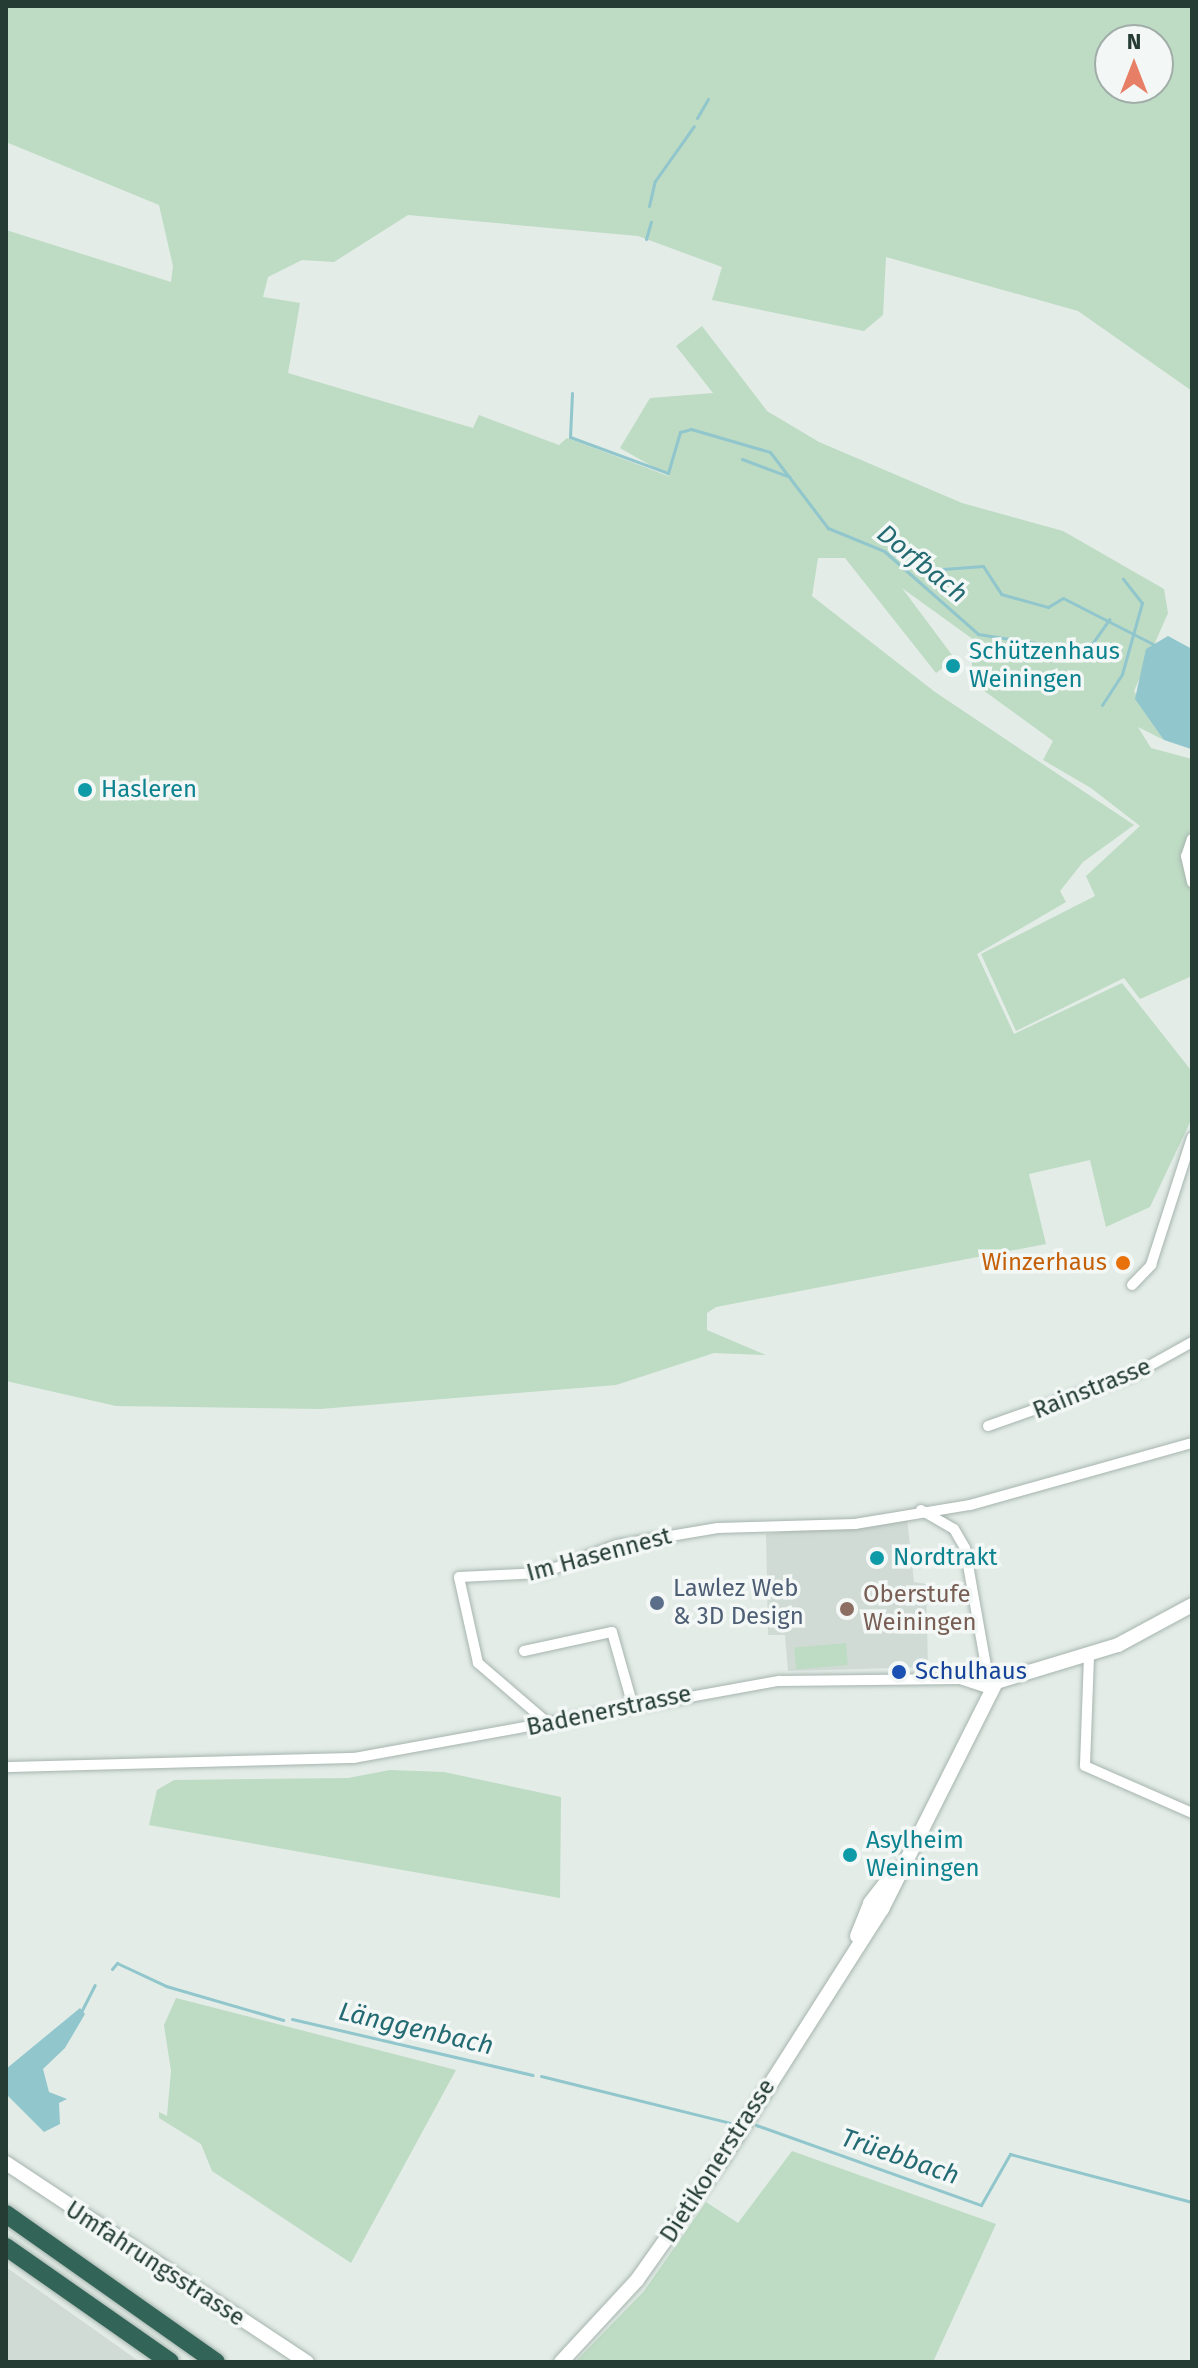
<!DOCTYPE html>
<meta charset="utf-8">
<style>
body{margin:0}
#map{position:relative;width:1198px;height:2368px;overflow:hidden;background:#e3ece7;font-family:"Fira Sans",sans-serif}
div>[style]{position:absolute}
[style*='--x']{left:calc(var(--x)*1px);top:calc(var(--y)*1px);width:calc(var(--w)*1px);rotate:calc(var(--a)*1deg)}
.built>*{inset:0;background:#d1dbd6}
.green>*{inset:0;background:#bedbc4;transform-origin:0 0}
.water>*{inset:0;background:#90c6cc}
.stream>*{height:3px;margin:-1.5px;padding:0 1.5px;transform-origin:1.5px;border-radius:1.5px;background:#90c6cc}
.roads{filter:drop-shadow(0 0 2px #a6b4ae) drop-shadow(0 0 2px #a6b4ae)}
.street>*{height:10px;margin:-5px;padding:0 5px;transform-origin:5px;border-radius:5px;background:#fff}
.secondary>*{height:14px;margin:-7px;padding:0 7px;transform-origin:7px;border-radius:7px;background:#fff}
.highway>*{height:18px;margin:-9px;padding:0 9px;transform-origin:9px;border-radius:9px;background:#326558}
.dots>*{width:22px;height:22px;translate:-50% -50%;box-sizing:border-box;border:4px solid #f3f8f6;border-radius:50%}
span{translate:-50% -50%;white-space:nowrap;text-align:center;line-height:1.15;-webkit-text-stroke:7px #f3f8f6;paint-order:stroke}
.culture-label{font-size:24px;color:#0d838f}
.left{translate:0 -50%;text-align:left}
.food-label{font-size:24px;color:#c56008}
.right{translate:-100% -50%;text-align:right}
.street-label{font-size:24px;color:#243c34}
.service-label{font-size:24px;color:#4e5e75}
.education-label{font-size:24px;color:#785e54}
.transit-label{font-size:24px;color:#164399}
.water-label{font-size:26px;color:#236a73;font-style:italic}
.frame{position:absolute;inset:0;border:8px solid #243c34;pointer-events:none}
.north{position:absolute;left:1094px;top:24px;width:80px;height:80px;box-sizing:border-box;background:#f3f8f6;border:2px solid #a0ada8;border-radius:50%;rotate:0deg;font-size:22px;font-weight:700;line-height:32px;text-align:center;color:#243c34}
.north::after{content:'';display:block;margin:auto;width:28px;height:36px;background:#e67f66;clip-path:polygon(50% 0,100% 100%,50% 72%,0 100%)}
</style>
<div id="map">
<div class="built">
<i style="clip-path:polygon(907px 1518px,914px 1582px,926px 1584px,928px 1667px,788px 1671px,785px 1635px,768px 1635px,766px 1534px)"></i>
<i style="clip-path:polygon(6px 2267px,140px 2362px,6px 2362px)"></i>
</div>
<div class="green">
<i style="clip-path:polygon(evenodd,6px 6px,1192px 6px,1192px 391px,1078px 311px,886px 257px,883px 315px,864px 331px,712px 300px,722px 267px,638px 236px,408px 215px,334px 262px,302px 260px,268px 277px,263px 297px,300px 303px,288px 373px,473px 428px,479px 415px,559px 445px,567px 438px,671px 477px,620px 448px,650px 398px,713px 393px,676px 346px,702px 326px,767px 411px,819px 442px,962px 503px,1063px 531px,1164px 589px,1168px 613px,1134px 691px,1164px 740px,1138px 727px,1151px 748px,1192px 759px,1192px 976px,1140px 999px,1124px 978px,1016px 1031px,981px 954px,1095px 896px,1086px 876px,1140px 826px,1091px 788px,1043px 760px,1053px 741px,972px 682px,972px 658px,1003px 661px,902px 588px,955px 659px,936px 673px,845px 558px,818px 558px,812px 596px,935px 692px,1134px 825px,1083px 862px,1060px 891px,1066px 902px,977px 954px,1014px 1034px,1122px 983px,1190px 1069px,1192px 1118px,1150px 1207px,1106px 1227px,1090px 1160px,1029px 1174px,1046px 1244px,716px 1307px,707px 1313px,707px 1330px,766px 1355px,714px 1353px,616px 1385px,320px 1409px,116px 1406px,6px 1381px,6px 230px,171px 282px,173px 266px,159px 205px,6px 142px,6px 6px,1110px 40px,1158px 40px,1158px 88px,1110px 88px,1110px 40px)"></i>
<i style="left:846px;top:1643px;width:22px;height:52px;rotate:85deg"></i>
<i style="clip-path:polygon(390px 1770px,444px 1772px,561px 1797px,560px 1898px,149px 1825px,157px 1790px,174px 1780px,348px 1778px)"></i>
<i style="clip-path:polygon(176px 1998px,456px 2070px,351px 2263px,212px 2171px,201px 2144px,159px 2118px,159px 2112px,167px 2116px,171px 2071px,164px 2025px)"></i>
<i style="clip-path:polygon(792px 2151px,996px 2224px,933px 2362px,575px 2362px,644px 2291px,706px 2202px,738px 2223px)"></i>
</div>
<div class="water">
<i style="clip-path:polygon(1168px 636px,1192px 649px,1191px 749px,1164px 740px,1135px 699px,1146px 649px)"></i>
<i style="clip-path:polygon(80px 2008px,85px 2014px,65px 2048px,43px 2069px,49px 2092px,67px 2099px,59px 2103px,60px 2124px,44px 2132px,6px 2094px,6px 2069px)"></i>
</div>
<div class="stream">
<i style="--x:697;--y:118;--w:22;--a:-60"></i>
<i style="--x:649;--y:206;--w:26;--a:-77"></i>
<i style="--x:655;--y:181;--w:67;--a:-54.7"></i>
<i style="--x:646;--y:239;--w:18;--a:-74"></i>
<i style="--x:572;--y:393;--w:44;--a:92.6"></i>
<i style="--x:570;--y:437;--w:104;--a:20.2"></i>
<i style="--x:668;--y:473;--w:43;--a:-73.7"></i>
<i style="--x:680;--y:432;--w:11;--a:-15"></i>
<i style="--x:691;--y:429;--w:82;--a:16.2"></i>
<i style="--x:770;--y:452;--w:96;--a:52.7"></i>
<i style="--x:828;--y:528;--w:61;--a:22.3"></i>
<i style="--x:884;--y:551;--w:125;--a:41.4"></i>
<i style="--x:978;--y:634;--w:110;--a:8.9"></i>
<i style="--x:1087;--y:651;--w:39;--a:-55"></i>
<i style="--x:742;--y:459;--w:51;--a:20.6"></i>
<i style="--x:943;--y:569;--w:40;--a:-4.3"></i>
<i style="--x:983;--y:566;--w:33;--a:57"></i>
<i style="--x:1001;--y:594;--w:49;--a:15.5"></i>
<i style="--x:1048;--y:607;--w:17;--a:-31"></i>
<i style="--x:1063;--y:598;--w:101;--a:27.1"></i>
<i style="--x:1102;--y:705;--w:37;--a:-57"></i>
<i style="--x:1122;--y:674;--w:74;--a:-74.3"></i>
<i style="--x:1142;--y:603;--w:31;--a:-128"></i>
<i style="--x:112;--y:1969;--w:8;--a:-50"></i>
<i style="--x:117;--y:1963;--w:54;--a:25.1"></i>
<i style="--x:166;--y:1986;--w:122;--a:16.2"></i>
<i style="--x:82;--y:2010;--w:28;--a:-63"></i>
<i style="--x:292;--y:2019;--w:247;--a:13.1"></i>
<i style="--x:541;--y:2076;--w:196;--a:13.9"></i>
<i style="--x:756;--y:2125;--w:239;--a:19.6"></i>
<i style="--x:981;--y:2205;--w:59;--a:-60.4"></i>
<i style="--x:1010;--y:2154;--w:188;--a:14.8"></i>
</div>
<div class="roads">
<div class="street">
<i style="--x:1192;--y:839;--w:18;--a:109"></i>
<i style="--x:1186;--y:856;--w:27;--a:77"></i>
<i style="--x:1132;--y:1285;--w:28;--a:-46"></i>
<i style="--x:1151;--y:1265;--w:134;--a:-72.2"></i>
<i style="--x:988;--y:1426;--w:154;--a:-19.4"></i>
<i style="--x:1133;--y:1375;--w:68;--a:-29.2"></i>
<i style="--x:921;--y:1510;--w:38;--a:30"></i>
<i style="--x:954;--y:1529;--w:22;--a:60"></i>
<i style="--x:965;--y:1548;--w:143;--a:79.9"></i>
<i style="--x:524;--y:1651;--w:90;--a:-12.2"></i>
<i style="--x:612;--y:1632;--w:77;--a:74.2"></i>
<i style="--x:1089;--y:1656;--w:110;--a:92.1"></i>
<i style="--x:1085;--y:1766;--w:117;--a:23.7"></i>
<i style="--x:549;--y:1724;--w:94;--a:-139.3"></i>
<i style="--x:478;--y:1663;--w:88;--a:-102.5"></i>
<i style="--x:459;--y:1577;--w:83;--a:-2.8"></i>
<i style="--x:542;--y:1573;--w:80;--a:-20.5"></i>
<i style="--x:617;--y:1545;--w:102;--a:-9.6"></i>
<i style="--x:718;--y:1528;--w:137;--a:-1.7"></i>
<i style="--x:855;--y:1524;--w:117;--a:-9.4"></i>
<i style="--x:970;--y:1505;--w:230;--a:-15.6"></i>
<i style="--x:6;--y:1767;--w:348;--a:-1.5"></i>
<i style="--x:354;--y:1758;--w:432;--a:-10.3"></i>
<i style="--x:779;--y:1681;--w:181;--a:-0.6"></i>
<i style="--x:960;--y:1679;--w:32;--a:18"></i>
</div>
<div class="secondary">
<i style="--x:857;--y:1936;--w:35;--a:-68"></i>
<i style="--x:870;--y:1903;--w:36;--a:-52"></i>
<i style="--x:6;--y:2163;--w:361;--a:33.5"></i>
<i style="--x:561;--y:2362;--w:112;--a:-47.2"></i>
<i style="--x:637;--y:2280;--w:147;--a:-54.7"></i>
<i style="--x:722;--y:2160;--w:298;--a:-57.5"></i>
<i style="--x:882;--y:1909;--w:254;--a:-63.3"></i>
<i style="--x:996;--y:1682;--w:127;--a:-16.9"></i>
<i style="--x:1118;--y:1645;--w:84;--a:-28.4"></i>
</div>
<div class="highway">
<i style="--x:6;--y:2214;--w:257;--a:35.2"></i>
<i style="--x:6;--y:2247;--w:200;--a:35"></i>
</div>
</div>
<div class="dots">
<i style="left:953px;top:666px;background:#0f9aa8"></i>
<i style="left:85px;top:790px;background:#0f9aa8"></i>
<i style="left:1123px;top:1263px;background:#e8710a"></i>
<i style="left:877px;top:1558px;background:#0f9aa8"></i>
<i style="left:657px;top:1603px;background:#5c6f8a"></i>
<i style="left:847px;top:1609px;background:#8d6e63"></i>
<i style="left:899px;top:1672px;background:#1a4fb4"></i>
<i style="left:850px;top:1855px;background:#0f9aa8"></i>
</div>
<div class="culture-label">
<span class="left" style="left:969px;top:666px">Schützenhaus<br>Weiningen</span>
<span class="left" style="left:101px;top:790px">Hasleren</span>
<span class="left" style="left:893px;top:1558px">Nordtrakt</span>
<span class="left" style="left:866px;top:1855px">Asylheim<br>Weiningen</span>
</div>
<div class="food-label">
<span class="right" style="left:1107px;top:1263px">Winzerhaus</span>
</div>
<div class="street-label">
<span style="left:1092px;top:1389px;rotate:-22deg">Rainstrasse</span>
<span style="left:599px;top:1555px;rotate:-15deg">Im Hasennest</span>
<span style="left:609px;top:1711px;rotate:-12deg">Badenerstrasse</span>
<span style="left:718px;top:2161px;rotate:-57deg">Dietikonerstrasse</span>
<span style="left:155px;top:2264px;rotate:33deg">Umfahrungsstrasse</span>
</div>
<div class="service-label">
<span class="left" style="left:673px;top:1603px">Lawlez Web<br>&amp; 3D Design</span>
</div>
<div class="education-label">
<span class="left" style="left:863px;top:1609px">Oberstufe<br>Weiningen</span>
</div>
<div class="transit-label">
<span class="left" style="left:915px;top:1672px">Schulhaus</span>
</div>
<div class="water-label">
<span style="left:922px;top:564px;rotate:39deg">Dorfbach</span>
<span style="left:416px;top:2029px;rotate:13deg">Länggenbach</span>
<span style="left:900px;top:2157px;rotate:19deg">Trüebbach</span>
</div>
<div class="frame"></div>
<div class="north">N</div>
</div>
